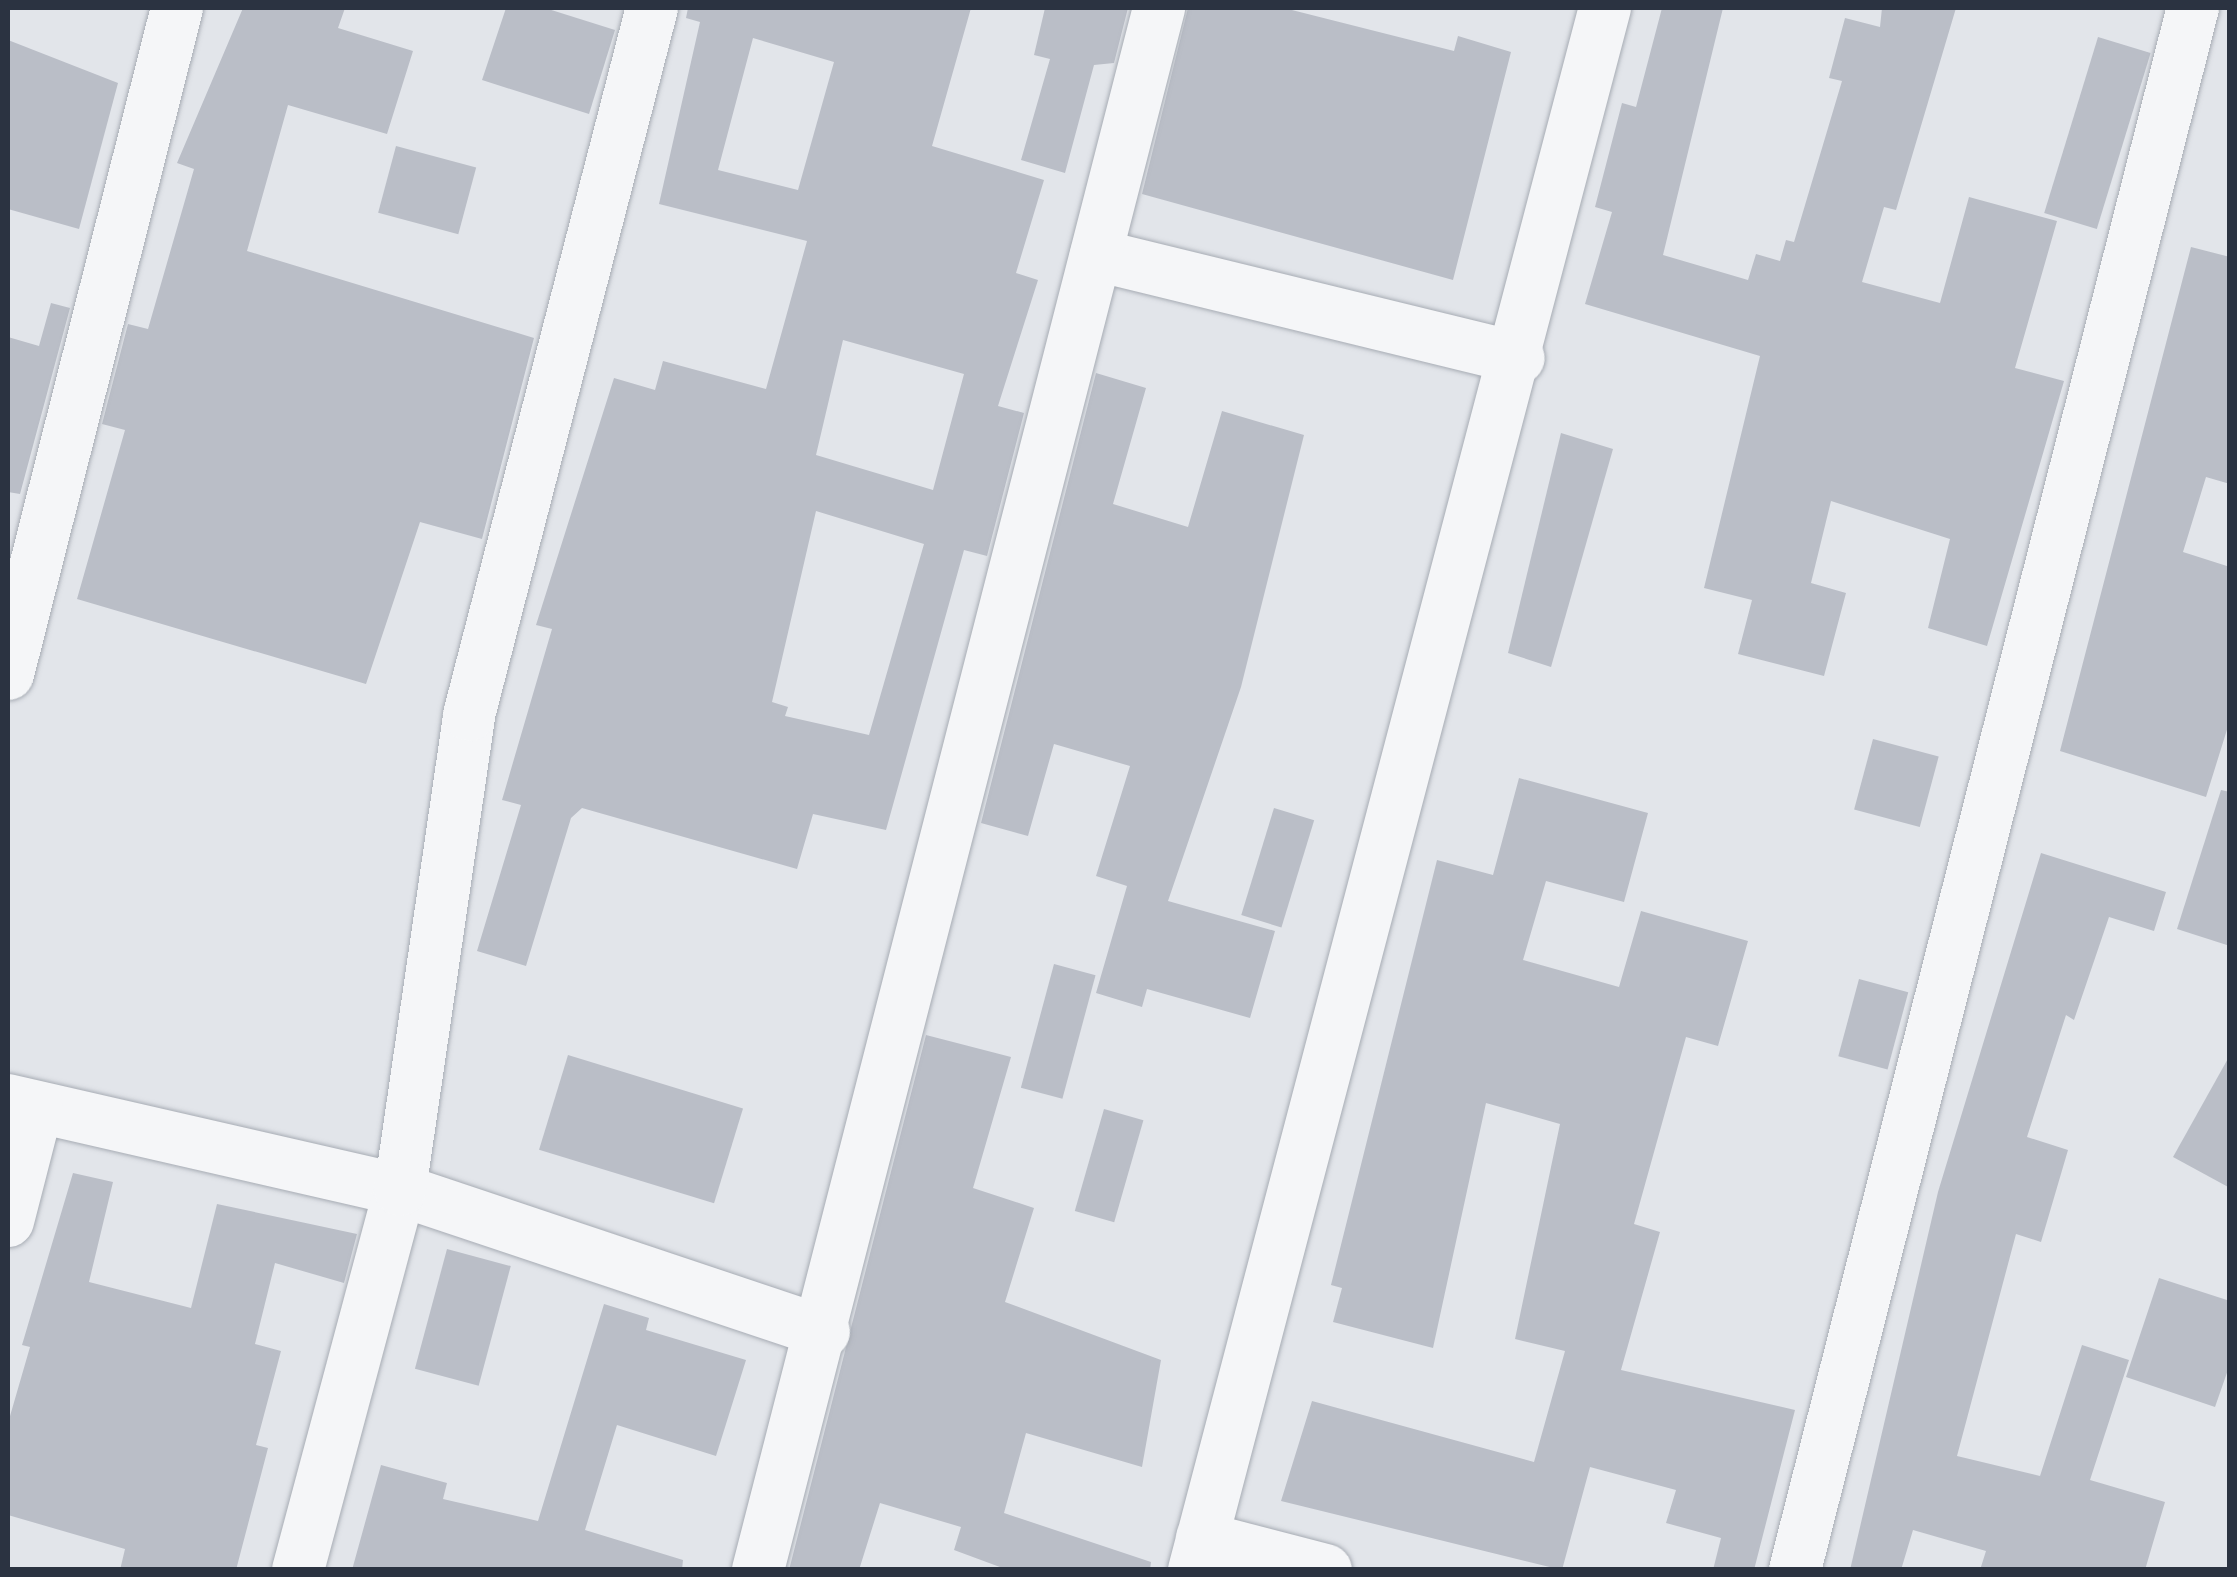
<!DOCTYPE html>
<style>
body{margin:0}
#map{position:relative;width:2237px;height:1577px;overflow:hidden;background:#e2e5ea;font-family:Overpass,sans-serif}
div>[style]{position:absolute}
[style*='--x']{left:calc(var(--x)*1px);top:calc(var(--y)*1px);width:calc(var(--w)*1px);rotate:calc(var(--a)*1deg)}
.building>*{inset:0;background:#babec7;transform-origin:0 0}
.roads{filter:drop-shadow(0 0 2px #a7acb4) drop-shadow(0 0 2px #a7acb4)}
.minor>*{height:52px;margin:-26px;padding:0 26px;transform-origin:26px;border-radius:26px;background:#f5f6f8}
span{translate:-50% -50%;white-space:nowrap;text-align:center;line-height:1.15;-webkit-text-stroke:9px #f2f4f7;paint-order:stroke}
.frame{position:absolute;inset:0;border:10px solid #2b3341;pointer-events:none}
</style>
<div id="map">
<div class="building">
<i style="clip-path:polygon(243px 8px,345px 8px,338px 28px,413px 51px,387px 134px,288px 105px,247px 251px,534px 338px,482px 539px,420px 522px,366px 684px,77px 599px,125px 430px,102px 424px,128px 324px,148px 329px,194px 169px,177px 163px)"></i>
<i style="clip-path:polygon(506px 8px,545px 8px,615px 30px,589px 114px,482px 80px)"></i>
<i style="clip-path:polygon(evenodd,688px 8px,971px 8px,932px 146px,1044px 180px,1016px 273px,1038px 280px,998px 406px,1024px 413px,987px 556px,964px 550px,886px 830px,813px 814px,797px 869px,582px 808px,571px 818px,526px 966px,477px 951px,521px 805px,502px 800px,552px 629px,536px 625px,614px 378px,655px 390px,663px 361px,766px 389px,807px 241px,659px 204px,700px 22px,686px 18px,688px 8px,753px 38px,834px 62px,798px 190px,718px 170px,753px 38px,688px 8px,843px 340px,964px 374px,933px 490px,816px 455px,843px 340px,688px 8px,816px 511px,924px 544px,869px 735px,785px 716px,788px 707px,772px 702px,816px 511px)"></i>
<i style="clip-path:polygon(1045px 8px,1128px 8px,1114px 63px,1094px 65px,1065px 173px,1021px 160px,1050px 59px,1034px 55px)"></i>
<i style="clip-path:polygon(1188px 8px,1284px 8px,1454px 51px,1458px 36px,1511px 52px,1453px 280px,1142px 194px)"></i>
<i style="clip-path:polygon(1662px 8px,1723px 8px,1663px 255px,1748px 280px,1756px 254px,1780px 261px,1786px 240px,1794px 242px,1842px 81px,1829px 78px,1845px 18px,1880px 27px,1882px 8px,1956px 8px,1896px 210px,1884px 207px,1862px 282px,1940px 303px,1969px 197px,2057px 221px,2015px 368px,2064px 381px,1987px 646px,1928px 628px,1950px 539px,1831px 501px,1811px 583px,1846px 593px,1824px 676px,1738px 654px,1752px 600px,1704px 588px,1760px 356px,1585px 304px,1612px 212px,1595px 207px,1622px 103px,1636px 107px)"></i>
<i style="left:2098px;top:37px;width:55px;height:184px;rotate:17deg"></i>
<i style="clip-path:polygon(8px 40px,118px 83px,79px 229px,8px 209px)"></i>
<i style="left:396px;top:146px;width:83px;height:69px;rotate:15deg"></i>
<i style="clip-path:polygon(2191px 247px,2230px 257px,2230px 484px,2206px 477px,2183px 552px,2230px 567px,2230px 720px,2206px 797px,2060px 751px)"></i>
<i style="clip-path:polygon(51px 303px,70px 308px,20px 494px,8px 492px,8px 337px,39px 346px)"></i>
<i style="clip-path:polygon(1096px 373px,1146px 388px,1113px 504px,1188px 527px,1222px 411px,1304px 435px,1241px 687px,1168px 901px,1275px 931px,1250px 1018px,1147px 989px,1142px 1007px,1096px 993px,1127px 886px,1096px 876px,1130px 766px,1054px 744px,1028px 836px,981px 823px)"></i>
<i style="clip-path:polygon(1561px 433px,1613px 449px,1551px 667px,1508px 653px)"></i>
<i style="left:1873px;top:739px;width:68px;height:73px;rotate:15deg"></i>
<i style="clip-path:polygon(1519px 778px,1648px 813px,1624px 902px,1546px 881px,1523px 960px,1619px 987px,1641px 911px,1748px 941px,1718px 1046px,1686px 1037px,1634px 1224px,1660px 1232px,1621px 1370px,1795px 1410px,1754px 1570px,1713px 1570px,1721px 1538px,1666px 1523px,1676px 1490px,1590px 1467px,1562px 1570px,1281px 1501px,1312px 1401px,1534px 1462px,1565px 1351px,1515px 1339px,1560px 1124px,1486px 1103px,1433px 1348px,1333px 1322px,1342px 1288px,1331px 1285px,1437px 860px,1493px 875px)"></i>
<i style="clip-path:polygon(2221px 790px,2230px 792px,2230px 946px,2177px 929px)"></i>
<i style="left:1274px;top:808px;width:42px;height:112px;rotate:17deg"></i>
<i style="clip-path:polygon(2041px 853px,2166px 892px,2154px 931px,2109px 917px,2074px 1020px,2066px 1015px,2027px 1137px,2068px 1150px,2041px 1242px,2016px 1234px,1957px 1456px,2040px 1476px,2082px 1345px,2129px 1360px,2090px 1480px,2165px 1502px,2145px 1570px,1980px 1570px,1986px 1551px,1913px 1530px,1901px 1570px,1850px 1570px,1938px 1192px)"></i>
<i style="left:1054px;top:964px;width:43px;height:128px;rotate:15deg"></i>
<i style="left:1859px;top:979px;width:51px;height:80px;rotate:15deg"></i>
<i style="clip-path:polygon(926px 1035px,1011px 1057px,973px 1188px,1034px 1208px,1005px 1302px,1161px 1360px,1142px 1467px,1026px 1433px,1004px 1513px,1151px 1562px,1150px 1570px,1008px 1570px,954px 1550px,961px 1527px,880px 1503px,859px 1570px,789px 1570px)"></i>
<i style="left:568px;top:1055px;width:183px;height:99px;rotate:17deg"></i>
<i style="clip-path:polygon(2230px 1055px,2230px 1188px,2173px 1157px)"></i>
<i style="left:1104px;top:1109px;width:41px;height:106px;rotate:16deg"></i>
<i style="clip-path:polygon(73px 1173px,113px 1182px,89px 1282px,191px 1308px,217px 1204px,357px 1234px,344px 1283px,275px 1263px,255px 1344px,281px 1351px,256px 1445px,268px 1448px,236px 1570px,120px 1570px,125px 1549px,8px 1515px,8px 1423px,30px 1347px,22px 1345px)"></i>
<i style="left:447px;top:1249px;width:66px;height:124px;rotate:15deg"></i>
<i style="clip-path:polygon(2159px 1278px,2230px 1301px,2230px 1364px,2215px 1407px,2126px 1377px)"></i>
<i style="clip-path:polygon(604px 1304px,649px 1318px,646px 1330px,746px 1360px,716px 1456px,617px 1425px,585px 1530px,683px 1560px,682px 1570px,352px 1570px,381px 1465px,447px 1483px,443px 1499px,538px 1521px)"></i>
</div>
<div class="roads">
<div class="minor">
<i style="--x:1096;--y:255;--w:435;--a:13.7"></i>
<i style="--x:8;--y:674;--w:687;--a:-75.76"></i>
<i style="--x:8;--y:1100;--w:402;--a:12.9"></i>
<i style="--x:400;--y:1190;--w:447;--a:18.5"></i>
<i style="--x:8;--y:1221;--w:117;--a:-75.6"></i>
<i style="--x:1202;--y:1538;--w:128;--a:14.5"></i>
<i style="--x:298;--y:1570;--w:393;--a:-75"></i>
<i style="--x:400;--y:1190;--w:480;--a:-81.7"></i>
<i style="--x:469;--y:715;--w:730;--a:-75.49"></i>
<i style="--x:758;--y:1570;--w:1613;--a:-75.6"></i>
<i style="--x:1194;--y:1570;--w:1615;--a:-75.26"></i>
<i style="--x:1795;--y:1570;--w:1612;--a:-75.71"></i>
</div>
</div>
<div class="frame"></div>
</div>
